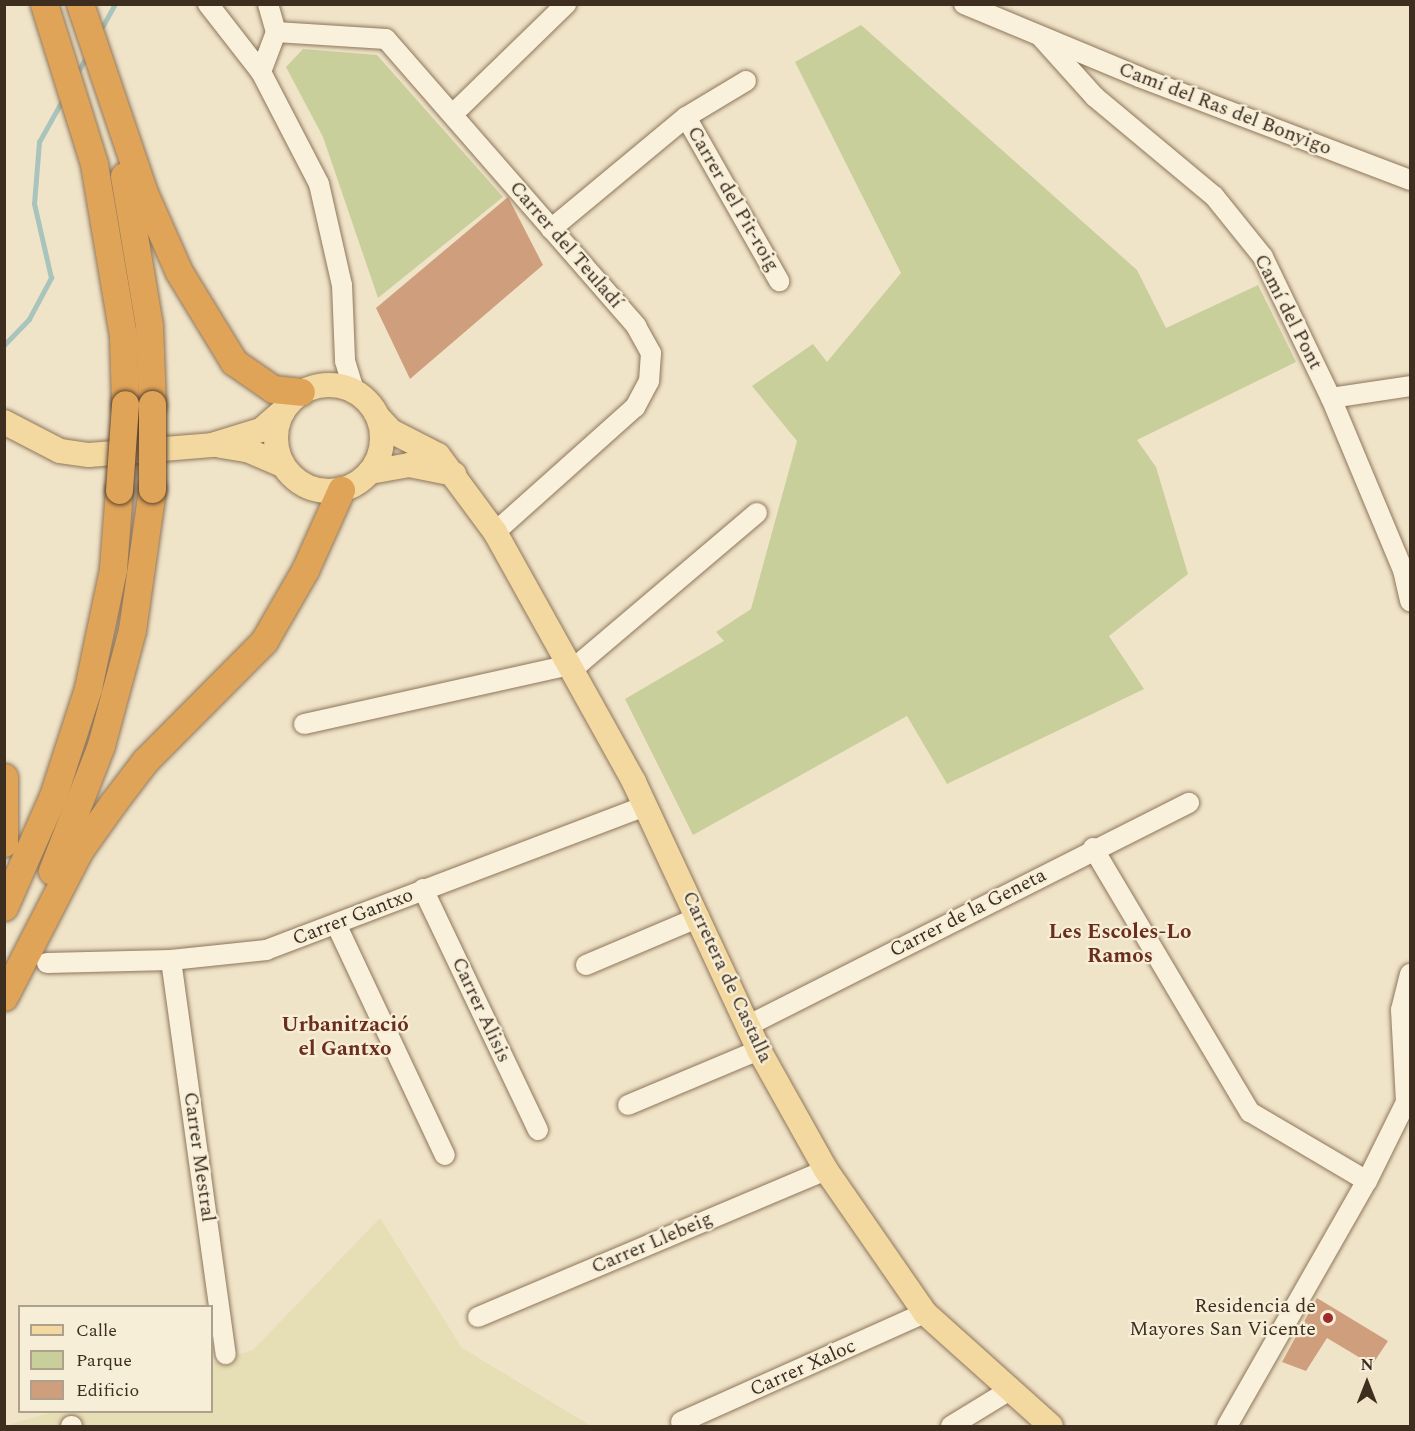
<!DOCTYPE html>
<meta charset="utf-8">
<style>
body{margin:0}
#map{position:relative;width:1415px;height:1431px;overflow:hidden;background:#f0e4c8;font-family:Spectral,serif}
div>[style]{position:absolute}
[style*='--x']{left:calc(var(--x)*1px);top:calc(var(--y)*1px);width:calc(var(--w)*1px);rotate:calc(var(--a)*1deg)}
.farmland>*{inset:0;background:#e6deb5}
.green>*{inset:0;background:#c9cf9b}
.stream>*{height:4.5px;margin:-2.25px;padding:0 2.25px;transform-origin:2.25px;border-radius:2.25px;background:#a9c4bc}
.building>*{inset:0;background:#cf9f7d}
.roads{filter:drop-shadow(0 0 2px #8d765c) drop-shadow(0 0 2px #8d765c)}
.minor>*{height:20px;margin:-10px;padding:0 10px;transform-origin:10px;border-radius:10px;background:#faf1dc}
.major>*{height:24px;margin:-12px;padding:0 12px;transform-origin:12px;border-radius:12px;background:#f3d9a0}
.major>.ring{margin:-12px;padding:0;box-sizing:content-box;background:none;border:24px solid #f3d9a0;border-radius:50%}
.highway>*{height:27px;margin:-13.5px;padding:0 13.5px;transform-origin:13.5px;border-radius:13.5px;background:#e0a458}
.bridges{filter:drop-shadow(0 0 2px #5b4430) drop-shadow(0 0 2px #5b4430)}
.highway-bridge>*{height:27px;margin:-13.5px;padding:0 13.5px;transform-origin:13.5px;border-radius:13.5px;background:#e0a458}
.dots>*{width:16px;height:16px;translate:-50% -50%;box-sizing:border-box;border:3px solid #f7eed8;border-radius:50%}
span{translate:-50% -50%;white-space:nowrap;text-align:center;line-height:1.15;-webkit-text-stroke:4.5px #f7eed8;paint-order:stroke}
.street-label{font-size:20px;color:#3d2e20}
.poi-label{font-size:20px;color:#3d2e20}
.right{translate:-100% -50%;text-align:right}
.neighbourhood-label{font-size:21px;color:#6b2e1e;font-weight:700}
.frame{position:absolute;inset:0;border:6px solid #3d2e20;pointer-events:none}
.legend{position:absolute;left:18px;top:1305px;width:195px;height:108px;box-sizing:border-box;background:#f7eed8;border:2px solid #ada18e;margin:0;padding:8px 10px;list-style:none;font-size:18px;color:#3d2e20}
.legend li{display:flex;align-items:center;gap:12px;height:30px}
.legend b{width:30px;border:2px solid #ada18e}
.north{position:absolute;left:1337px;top:1353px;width:60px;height:60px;-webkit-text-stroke:4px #f7eed8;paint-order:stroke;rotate:0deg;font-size:16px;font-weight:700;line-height:24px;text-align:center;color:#3d2e20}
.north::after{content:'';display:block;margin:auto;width:21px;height:27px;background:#3d2e20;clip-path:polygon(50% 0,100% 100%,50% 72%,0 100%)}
</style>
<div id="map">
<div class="farmland">
<i style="clip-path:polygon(380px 1218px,462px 1348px,591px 1426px,5px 1426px,52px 1412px,212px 1412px,212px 1363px,253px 1350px)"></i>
</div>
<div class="green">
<i style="clip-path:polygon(861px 25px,1137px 270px,1166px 328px,1258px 285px,1296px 362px,1137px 440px,1156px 467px,1188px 574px,1109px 636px,1144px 689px,947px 784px,907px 716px,693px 835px,625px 699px,724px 641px,716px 632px,751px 609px,797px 441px,752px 386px,813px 344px,827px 362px,901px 273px,795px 62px)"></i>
<i style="clip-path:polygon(303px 49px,377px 55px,503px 197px,378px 298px,323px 137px,286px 67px)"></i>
</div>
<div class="stream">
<i style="--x:100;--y:31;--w:31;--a:-61"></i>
<i style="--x:77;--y:73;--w:22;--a:-60"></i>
<i style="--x:4;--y:345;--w:36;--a:-46"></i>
<i style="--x:29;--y:319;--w:47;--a:-61.8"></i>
<i style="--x:51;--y:278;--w:76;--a:-102.9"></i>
<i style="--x:34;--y:204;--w:62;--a:-85.4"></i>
<i style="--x:39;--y:142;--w:49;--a:-60.8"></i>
</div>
<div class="building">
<i style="clip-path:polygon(508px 197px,543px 265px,410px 379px,376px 308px)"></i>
<i style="clip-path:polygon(1317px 1298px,1388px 1341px,1372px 1365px,1327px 1338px,1306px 1371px,1282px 1362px)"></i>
</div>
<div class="roads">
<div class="minor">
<i style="--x:208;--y:4;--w:86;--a:52.1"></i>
<i style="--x:261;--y:72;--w:126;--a:62.6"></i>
<i style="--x:319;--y:184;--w:104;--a:77.2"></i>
<i style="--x:342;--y:285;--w:76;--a:87.7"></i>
<i style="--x:345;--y:361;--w:31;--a:73"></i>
<i style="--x:964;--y:4;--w:190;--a:22.6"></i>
<i style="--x:1139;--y:77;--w:290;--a:20.8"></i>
<i style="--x:276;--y:32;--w:110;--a:3.6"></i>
<i style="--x:386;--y:39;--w:381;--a:48.9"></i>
<i style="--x:636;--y:326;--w:31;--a:61"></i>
<i style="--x:651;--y:353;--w:28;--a:94"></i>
<i style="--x:649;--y:381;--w:30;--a:118"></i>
<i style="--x:635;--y:407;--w:188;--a:138.2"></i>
<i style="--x:1041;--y:37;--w:81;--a:48"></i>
<i style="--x:1095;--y:97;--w:155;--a:39.8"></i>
<i style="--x:1214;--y:196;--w:78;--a:51.2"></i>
<i style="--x:1263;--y:257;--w:157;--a:64.3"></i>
<i style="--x:1331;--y:398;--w:186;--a:67.3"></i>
<i style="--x:1403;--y:570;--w:32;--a:77"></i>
<i style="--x:261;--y:72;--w:43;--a:-69.4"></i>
<i style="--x:276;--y:32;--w:29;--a:-106"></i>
<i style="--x:453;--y:114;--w:158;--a:-44.2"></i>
<i style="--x:686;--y:117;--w:189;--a:60.4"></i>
<i style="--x:551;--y:229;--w:175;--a:-39.7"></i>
<i style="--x:686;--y:117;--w:70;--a:-31"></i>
<i style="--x:1331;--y:398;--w:80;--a:-8.6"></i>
<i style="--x:304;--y:724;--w:283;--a:-12.5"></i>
<i style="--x:580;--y:663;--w:232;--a:-40.3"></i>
<i style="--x:1093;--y:848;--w:307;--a:59.3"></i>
<i style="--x:1250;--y:1112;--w:136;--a:30.5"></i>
<i style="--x:423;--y:889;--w:267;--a:64.5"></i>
<i style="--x:337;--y:926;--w:253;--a:64.8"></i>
<i style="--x:171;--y:960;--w:398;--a:82.1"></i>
<i style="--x:47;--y:963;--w:124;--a:-1.4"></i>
<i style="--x:171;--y:960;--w:96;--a:-6"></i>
<i style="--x:266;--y:950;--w:406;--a:-20.8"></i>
<i style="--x:586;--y:965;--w:123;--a:-23"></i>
<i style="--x:749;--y:1025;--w:493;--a:-26.8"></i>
<i style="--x:628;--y:1105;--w:142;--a:-22.8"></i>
<i style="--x:478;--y:1317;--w:378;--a:-22.9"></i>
<i style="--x:681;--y:1422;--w:267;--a:-24.1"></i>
<i style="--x:71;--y:1426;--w:1;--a:0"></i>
<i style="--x:951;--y:1426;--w:69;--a:-31.4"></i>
<i style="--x:1227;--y:1426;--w:282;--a:-60.3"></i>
<i style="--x:1367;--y:1181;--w:88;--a:-63.7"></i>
<i style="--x:1406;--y:1102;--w:92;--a:-93.1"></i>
<i style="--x:1401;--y:1010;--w:37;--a:-76"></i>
</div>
<div class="major">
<i class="ring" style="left:276px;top:385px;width:82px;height:82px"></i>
<i style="--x:379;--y:418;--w:18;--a:47"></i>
<i style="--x:391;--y:431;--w:53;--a:27.1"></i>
<i style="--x:438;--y:455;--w:96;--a:53.5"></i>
<i style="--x:495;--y:532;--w:286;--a:60.9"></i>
<i style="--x:634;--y:782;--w:296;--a:65"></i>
<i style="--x:759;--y:1050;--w:137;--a:60.8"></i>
<i style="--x:826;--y:1170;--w:174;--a:55.3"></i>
<i style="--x:925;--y:1313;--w:169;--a:41.9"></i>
<i style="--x:4;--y:422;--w:63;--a:27.4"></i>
<i style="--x:60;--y:451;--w:29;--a:8"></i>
<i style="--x:89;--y:455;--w:123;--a:-4.6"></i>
<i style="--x:212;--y:445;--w:51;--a:-17"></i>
<i style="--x:261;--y:430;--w:28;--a:-41"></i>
<i style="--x:221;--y:446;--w:26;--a:9"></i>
<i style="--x:247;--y:450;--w:38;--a:23"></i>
<i style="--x:370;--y:472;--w:40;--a:-10"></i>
<i style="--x:409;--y:465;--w:46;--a:11.3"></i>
</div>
<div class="highway">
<i style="--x:44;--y:4;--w:168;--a:72.6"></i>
<i style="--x:94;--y:164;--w:174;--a:80.4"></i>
<i style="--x:123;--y:336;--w:68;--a:88.3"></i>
<i style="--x:80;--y:4;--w:200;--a:71.3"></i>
<i style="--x:144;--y:193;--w:86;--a:66.1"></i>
<i style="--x:179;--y:272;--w:105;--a:58.6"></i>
<i style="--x:234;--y:362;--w:47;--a:34.7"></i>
<i style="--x:273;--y:389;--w:28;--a:6"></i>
<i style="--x:124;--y:176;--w:152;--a:80.5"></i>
<i style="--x:149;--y:326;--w:78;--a:87.8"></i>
<i style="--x:4;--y:777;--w:66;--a:90"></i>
<i style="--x:52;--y:871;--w:135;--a:-68.7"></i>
<i style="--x:101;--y:745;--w:119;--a:-74.9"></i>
<i style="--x:132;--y:630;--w:142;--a:-81.9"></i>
<i style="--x:4;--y:907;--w:121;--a:-66.2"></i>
<i style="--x:53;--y:796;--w:114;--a:-72"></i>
<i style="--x:88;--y:688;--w:122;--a:-78.1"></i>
<i style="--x:113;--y:569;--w:79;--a:-85.7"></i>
<i style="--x:4;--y:997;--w:164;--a:-62.8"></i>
<i style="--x:79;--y:851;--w:59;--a:-54.7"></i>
<i style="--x:113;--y:803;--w:53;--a:-52.7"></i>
<i style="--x:145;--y:761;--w:169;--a:-45.2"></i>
<i style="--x:264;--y:641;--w:82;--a:-60"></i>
<i style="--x:305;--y:570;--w:88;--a:-65.8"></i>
</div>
</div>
<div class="bridges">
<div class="highway-bridge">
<i style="--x:152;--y:489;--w:85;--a:-90"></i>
<i style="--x:119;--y:490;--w:86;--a:-86"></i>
</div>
</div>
<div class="dots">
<i style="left:1328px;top:1318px;background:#9e2a2b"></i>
</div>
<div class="street-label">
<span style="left:1225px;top:109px;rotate:21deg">Camí del Ras del Bonyigo</span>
<span style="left:733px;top:199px;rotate:60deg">Carrer del Pit-roig</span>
<span style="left:566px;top:245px;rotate:49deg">Carrer del Teuladí</span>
<span style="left:1288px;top:312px;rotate:63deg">Camí del Pont</span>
<span style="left:968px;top:913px;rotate:-27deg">Carrer de la Geneta</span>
<span style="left:353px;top:917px;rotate:-21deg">Carrer Gantxo</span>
<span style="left:727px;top:977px;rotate:65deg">Carretera de Castalla</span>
<span style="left:481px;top:1010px;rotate:65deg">Carrer Alisis</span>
<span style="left:199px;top:1157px;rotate:82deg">Carrer Mestral</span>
<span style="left:652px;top:1243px;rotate:-23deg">Carrer Llebeig</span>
<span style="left:803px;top:1368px;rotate:-24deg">Carrer Xaloc</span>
</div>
<div class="poi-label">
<span class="right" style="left:1316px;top:1318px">Residencia de<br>Mayores San Vicente</span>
</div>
<div class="neighbourhood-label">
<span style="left:1120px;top:944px">Les Escoles-Lo<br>Ramos</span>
<span style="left:345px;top:1037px">Urbanització<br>el Gantxo</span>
</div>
<div class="frame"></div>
<ul class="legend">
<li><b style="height:8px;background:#f3d9a0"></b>Calle</li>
<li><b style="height:16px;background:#c9cf9b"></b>Parque</li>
<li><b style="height:16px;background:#cf9f7d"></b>Edificio</li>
</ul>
<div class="north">N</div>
</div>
